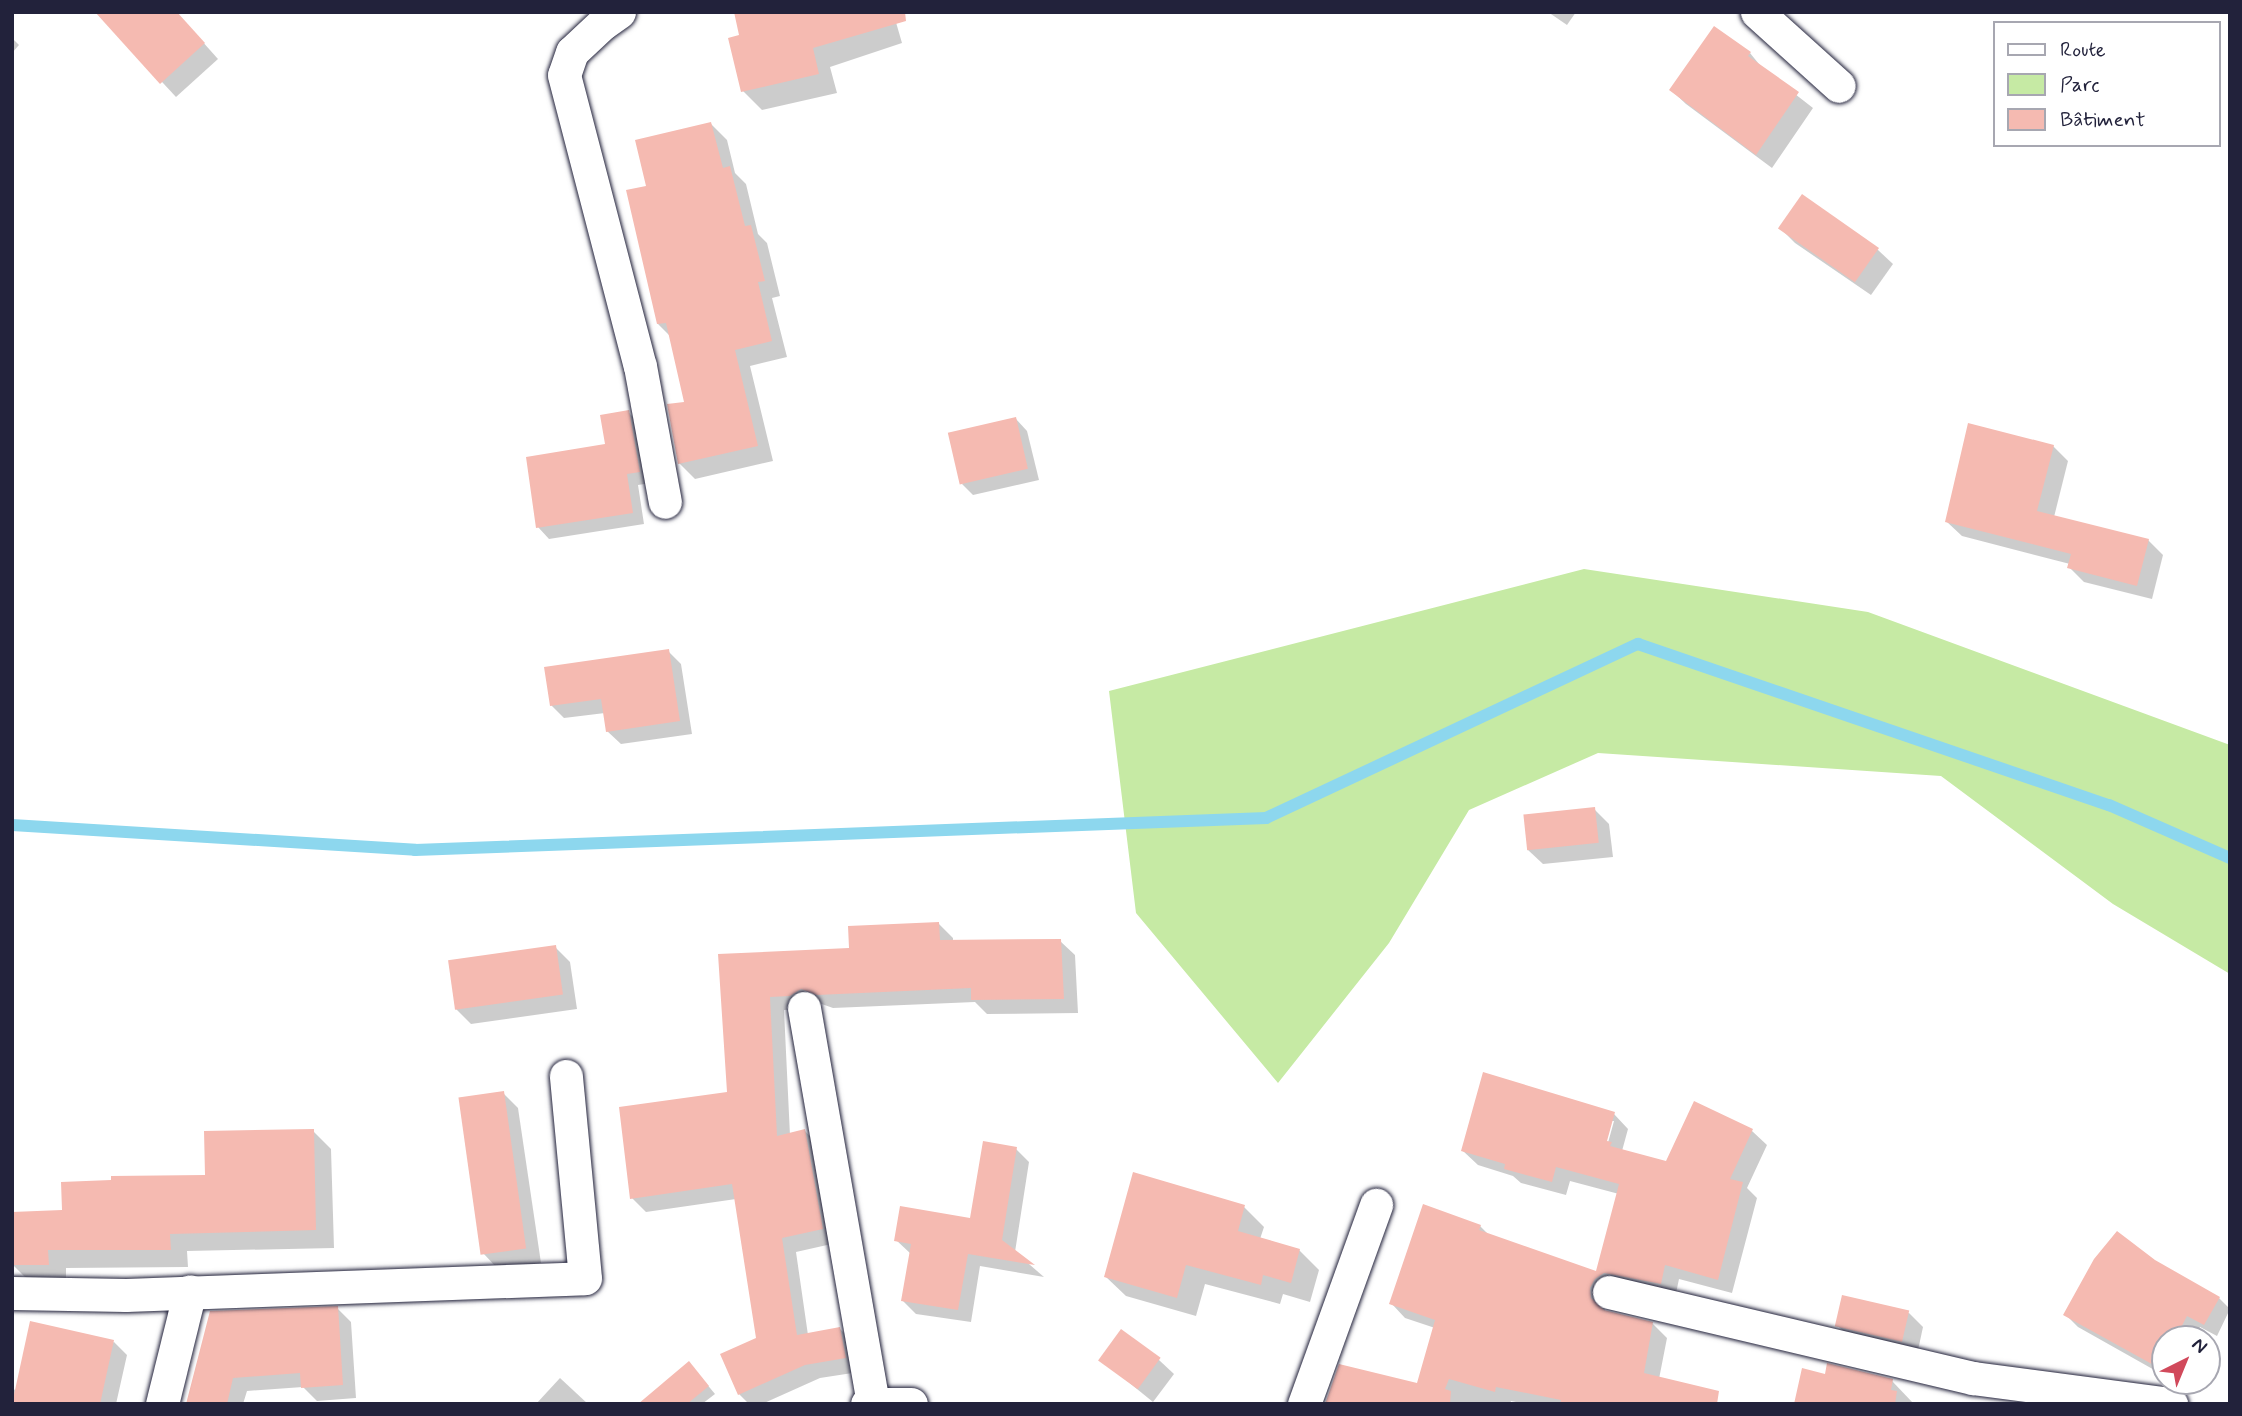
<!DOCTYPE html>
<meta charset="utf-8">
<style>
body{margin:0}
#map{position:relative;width:2242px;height:1416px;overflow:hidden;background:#fff;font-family:Mynerve,sans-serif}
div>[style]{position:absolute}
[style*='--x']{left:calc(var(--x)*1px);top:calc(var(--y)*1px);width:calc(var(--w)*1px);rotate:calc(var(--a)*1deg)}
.green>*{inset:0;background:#c6eaa4}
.shadow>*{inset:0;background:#0003}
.stream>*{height:12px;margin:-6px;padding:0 6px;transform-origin:6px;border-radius:6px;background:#8dd7ee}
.building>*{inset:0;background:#f5bab1;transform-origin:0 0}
.roads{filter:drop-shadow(0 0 2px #22223b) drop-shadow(0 0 2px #22223b)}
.street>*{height:33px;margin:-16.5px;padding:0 16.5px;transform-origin:16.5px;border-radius:16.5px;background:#fff}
span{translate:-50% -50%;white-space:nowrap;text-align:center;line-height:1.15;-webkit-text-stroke:6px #fff;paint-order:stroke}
.frame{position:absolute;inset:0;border:14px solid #22223b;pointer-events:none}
.legend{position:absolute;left:1993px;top:21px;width:228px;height:126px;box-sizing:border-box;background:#fff;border:2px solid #a7a7b1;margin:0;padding:9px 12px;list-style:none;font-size:21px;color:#22223b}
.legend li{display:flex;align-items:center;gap:14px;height:35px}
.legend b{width:35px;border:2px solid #a7a7b1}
.north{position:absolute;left:2151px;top:1325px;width:70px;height:70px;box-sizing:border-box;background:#fff;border:2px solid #a7a7b1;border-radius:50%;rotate:43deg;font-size:19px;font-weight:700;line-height:28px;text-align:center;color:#22223b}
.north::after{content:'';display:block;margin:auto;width:24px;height:32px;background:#d1495b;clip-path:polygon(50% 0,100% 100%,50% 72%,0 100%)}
</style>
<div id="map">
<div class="green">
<i style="clip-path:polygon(1584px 569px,1868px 612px,2230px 745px,2230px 974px,2113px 904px,1941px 776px,1598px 753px,1469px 810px,1389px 943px,1278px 1083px,1136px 913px,1109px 691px)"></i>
</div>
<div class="shadow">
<i style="clip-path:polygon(97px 12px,176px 12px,218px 59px,176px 97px)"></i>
<i style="clip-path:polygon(893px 12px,902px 43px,830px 67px,837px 93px,762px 110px,743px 91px,741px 36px)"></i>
<i style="clip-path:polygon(1548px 12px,1576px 12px,1567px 25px)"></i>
<i style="clip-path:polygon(12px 38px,19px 45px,12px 53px)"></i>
<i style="clip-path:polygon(1750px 53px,1763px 69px,1813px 108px,1772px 168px,1686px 104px,1671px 90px)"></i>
<i style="clip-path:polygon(711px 124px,727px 140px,735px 173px,746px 184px,758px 234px,767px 243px,780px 296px,772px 298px,787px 357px,750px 366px,773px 461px,695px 479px,679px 463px,686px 403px,670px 336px,658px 324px,648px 187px)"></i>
<i style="clip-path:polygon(1802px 197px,1878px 250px,1893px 264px,1871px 295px,1795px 243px,1780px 228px)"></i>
<i style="clip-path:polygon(628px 412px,640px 424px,651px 483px,638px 485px,644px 524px,549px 539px,538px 527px,607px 446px)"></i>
<i style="clip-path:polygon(1016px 419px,1027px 431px,1039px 480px,973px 495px,962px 484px)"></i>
<i style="clip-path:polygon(2053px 446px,2068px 461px,2054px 517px,2148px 540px,2163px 555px,2152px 599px,2084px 582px,2069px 567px,2070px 564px,1962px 536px,1947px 522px)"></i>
<i style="clip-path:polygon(668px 651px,681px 664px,692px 734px,621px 744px,607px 731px,605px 713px,564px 718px,551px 705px)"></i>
<i style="clip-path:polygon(1594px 809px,1609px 824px,1613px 857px,1543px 864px,1528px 850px)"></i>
<i style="clip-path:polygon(938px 923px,953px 938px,953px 942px,1060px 941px,1075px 955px,1078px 1013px,987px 1014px,975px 1002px,833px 1008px,816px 1002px,805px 1009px,784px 1010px,790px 1135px,805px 1131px,819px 1146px,836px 1243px,796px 1252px,808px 1335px,840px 1329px,854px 1343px,859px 1372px,820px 1378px,762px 1404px,749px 1404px,739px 1394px,758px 1339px,736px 1199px,646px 1212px,632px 1198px,729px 1093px,720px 955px,851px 949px)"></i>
<i style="clip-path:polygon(555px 947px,570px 962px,577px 1009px,471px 1024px,456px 1009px)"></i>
<i style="clip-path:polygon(503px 1093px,518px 1108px,541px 1263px,497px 1268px,483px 1253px)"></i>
<i style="clip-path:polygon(evenodd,1695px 1103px,1752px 1131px,1767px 1145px,1747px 1188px,1757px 1198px,1732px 1293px,1679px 1279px,1675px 1298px,1604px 1302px,1605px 1311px,1653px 1324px,1667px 1338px,1659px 1379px,1697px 1404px,1526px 1404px,1511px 1401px,1510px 1404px,1326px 1404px,1418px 1389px,1435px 1328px,1405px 1318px,1391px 1303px,1480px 1226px,1489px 1235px,1597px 1273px,1619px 1194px,1570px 1181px,1566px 1195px,1521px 1183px,1513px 1176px,1478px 1165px,1463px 1151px,1614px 1114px,1628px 1129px,1622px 1151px,1667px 1163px,1695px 1103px,1610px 1121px,1614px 1121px,1606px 1150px,1603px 1149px,1610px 1121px)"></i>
<i style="clip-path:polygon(313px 1131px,331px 1149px,334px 1248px,187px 1251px,188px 1267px,66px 1268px,66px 1282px,31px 1283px,13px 1265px,64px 1212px,207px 1176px)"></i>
<i style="clip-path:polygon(1016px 1149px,1029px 1162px,1015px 1252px,1044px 1277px,980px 1266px,971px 1322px,916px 1314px,903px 1301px,911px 1254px,896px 1240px,972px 1220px)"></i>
<i style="clip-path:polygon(1244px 1207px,1264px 1227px,1260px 1239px,1299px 1250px,1319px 1270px,1310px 1302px,1283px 1294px,1280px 1304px,1205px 1284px,1196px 1316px,1126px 1296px,1106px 1277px)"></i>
<i style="clip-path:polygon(2154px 1262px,2219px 1298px,2230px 1309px,2217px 1336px,2200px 1327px,2193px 1339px,2165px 1339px,2165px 1376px,2078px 1327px,2065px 1314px)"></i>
<i style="clip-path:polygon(337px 1308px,351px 1322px,356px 1398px,317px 1401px,303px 1387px,247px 1391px,243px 1404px,188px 1404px)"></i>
<i style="clip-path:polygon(1909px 1313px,1923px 1327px,1917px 1355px,1852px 1340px,1837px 1325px)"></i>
<i style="clip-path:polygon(114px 1342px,127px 1355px,116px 1404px,12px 1404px,12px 1389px,16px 1390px)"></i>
<i style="clip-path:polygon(1100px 1359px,1159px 1360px,1174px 1374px,1153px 1402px)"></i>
<i style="clip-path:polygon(696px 1371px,715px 1394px,702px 1404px,656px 1404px)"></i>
<i style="clip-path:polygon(1826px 1376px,1892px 1381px,1914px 1404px,1795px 1404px)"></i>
<i style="clip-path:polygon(560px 1378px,588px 1404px,536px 1404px)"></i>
</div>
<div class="stream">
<i style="--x:12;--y:825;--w:404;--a:3.5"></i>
<i style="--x:415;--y:850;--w:852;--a:-2.15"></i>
<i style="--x:1266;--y:818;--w:411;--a:-25.1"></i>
<i style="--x:1638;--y:644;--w:498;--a:18.9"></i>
<i style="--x:2109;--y:805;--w:132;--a:23.7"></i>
</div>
<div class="building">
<i style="clip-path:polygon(95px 12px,177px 12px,205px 43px,160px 84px)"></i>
<i style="clip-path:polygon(734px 12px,905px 12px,906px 21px,813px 48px,819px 74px,741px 92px,728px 38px,739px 35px)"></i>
<i style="clip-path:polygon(1714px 26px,1751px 52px,1748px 56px,1799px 92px,1756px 155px,1669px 90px)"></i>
<i style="clip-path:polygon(711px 122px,723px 168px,730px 166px,745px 226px,751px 225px,765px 281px,758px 282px,772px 341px,735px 350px,758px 446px,678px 464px,667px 404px,684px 402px,666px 323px,657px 324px,626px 190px,646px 186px,635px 140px)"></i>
<i style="left:1802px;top:194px;width:94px;height:42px;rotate:35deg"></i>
<i style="clip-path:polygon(629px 410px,640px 472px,627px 474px,633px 513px,536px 528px,526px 457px,605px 444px,600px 415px)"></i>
<i style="left:1016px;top:417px;width:53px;height:70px;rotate:77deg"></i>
<i style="clip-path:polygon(1968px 423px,2054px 445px,2037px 511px,2149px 539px,2137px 586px,2067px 568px,2071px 554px,1945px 522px)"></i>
<i style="clip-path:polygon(669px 649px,680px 721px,606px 732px,601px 699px,550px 706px,544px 667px)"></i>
<i style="left:1595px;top:807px;width:36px;height:72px;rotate:84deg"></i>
<i style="clip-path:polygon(939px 922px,940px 940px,1061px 939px,1064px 999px,971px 1000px,971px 988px,817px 995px,801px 989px,790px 996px,770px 997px,777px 1136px,805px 1129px,823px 1229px,782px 1238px,797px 1335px,840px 1327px,846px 1358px,805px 1365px,738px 1395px,720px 1354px,756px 1338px,732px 1184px,630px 1199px,619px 1107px,727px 1092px,718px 954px,849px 948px,848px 926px)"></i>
<i style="left:556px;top:945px;width:50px;height:109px;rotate:82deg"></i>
<i style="clip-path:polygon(1483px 1072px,1615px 1112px,1607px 1141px,1612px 1142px,1610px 1146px,1666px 1161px,1694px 1101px,1753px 1129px,1730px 1179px,1743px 1182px,1718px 1280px,1665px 1265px,1661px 1284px,1604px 1273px,1595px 1279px,1590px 1288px,1591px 1298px,1604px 1310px,1653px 1322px,1644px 1373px,1719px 1391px,1717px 1404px,1560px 1404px,1561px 1400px,1496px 1387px,1495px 1392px,1449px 1379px,1445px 1389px,1451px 1391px,1450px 1404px,1325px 1404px,1339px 1364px,1417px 1383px,1435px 1320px,1389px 1304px,1423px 1204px,1481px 1225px,1479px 1230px,1596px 1271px,1619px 1184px,1556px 1167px,1552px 1182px,1504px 1169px,1505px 1164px,1461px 1151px)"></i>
<i style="left:504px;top:1091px;width:159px;height:46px;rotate:82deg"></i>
<i style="clip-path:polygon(314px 1129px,316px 1230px,170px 1234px,171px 1250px,48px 1250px,49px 1265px,12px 1265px,12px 1212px,62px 1210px,61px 1182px,111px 1180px,111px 1176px,205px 1175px,204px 1131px)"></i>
<i style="clip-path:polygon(983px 1141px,1017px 1147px,1002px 1240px,1035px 1265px,968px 1254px,958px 1310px,901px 1301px,911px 1244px,894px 1241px,900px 1206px,970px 1218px)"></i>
<i style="clip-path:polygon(1133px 1172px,1245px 1205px,1238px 1231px,1300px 1249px,1291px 1283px,1263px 1275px,1261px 1285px,1186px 1265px,1177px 1298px,1104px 1277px)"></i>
<i style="clip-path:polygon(2117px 1231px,2155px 1260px,2220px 1297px,2204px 1325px,2187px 1316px,2175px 1339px,2165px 1339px,2165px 1356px,2159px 1368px,2063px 1315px,2094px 1259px)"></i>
<i style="left:1842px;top:1295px;width:69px;height:32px;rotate:13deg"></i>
<i style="clip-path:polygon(338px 1306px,343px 1385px,301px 1388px,300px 1373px,233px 1378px,227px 1404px,186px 1404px,210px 1311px)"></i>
<i style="clip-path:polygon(30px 1321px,114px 1340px,100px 1404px,12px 1404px)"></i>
<i style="left:1121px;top:1329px;width:49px;height:39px;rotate:36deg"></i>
<i style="clip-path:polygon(689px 1361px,709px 1386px,687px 1404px,638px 1404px)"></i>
<i style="clip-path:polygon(1827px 1363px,1893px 1379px,1891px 1390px,1897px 1391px,1895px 1404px,1794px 1404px,1802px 1368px,1825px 1374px)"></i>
</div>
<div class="roads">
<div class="street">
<i style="--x:619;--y:12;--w:19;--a:145"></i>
<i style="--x:603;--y:23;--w:42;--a:136.9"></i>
<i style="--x:572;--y:52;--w:24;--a:109"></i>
<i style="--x:564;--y:75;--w:301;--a:75.4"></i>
<i style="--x:640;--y:366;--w:138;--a:79.6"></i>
<i style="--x:1757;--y:12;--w:110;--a:42.1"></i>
<i style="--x:804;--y:1008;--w:400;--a:80.1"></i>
<i style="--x:1609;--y:1292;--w:374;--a:13.3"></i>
<i style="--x:1973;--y:1378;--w:200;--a:7.5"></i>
<i style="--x:12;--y:1293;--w:114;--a:1"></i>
<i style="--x:126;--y:1295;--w:459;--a:-2.1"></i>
<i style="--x:585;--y:1278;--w:203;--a:-95.4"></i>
<i style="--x:162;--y:1404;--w:116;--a:-76.1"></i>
<i style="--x:867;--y:1404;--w:44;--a:0"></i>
<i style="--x:1304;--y:1404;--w:212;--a:-70.1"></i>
</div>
</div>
<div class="frame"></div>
<ul class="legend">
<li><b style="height:9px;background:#fff"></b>Route</li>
<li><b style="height:19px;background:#c6eaa4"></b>Parc</li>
<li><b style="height:19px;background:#f5bab1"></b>Bâtiment</li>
</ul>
<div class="north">N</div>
</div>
